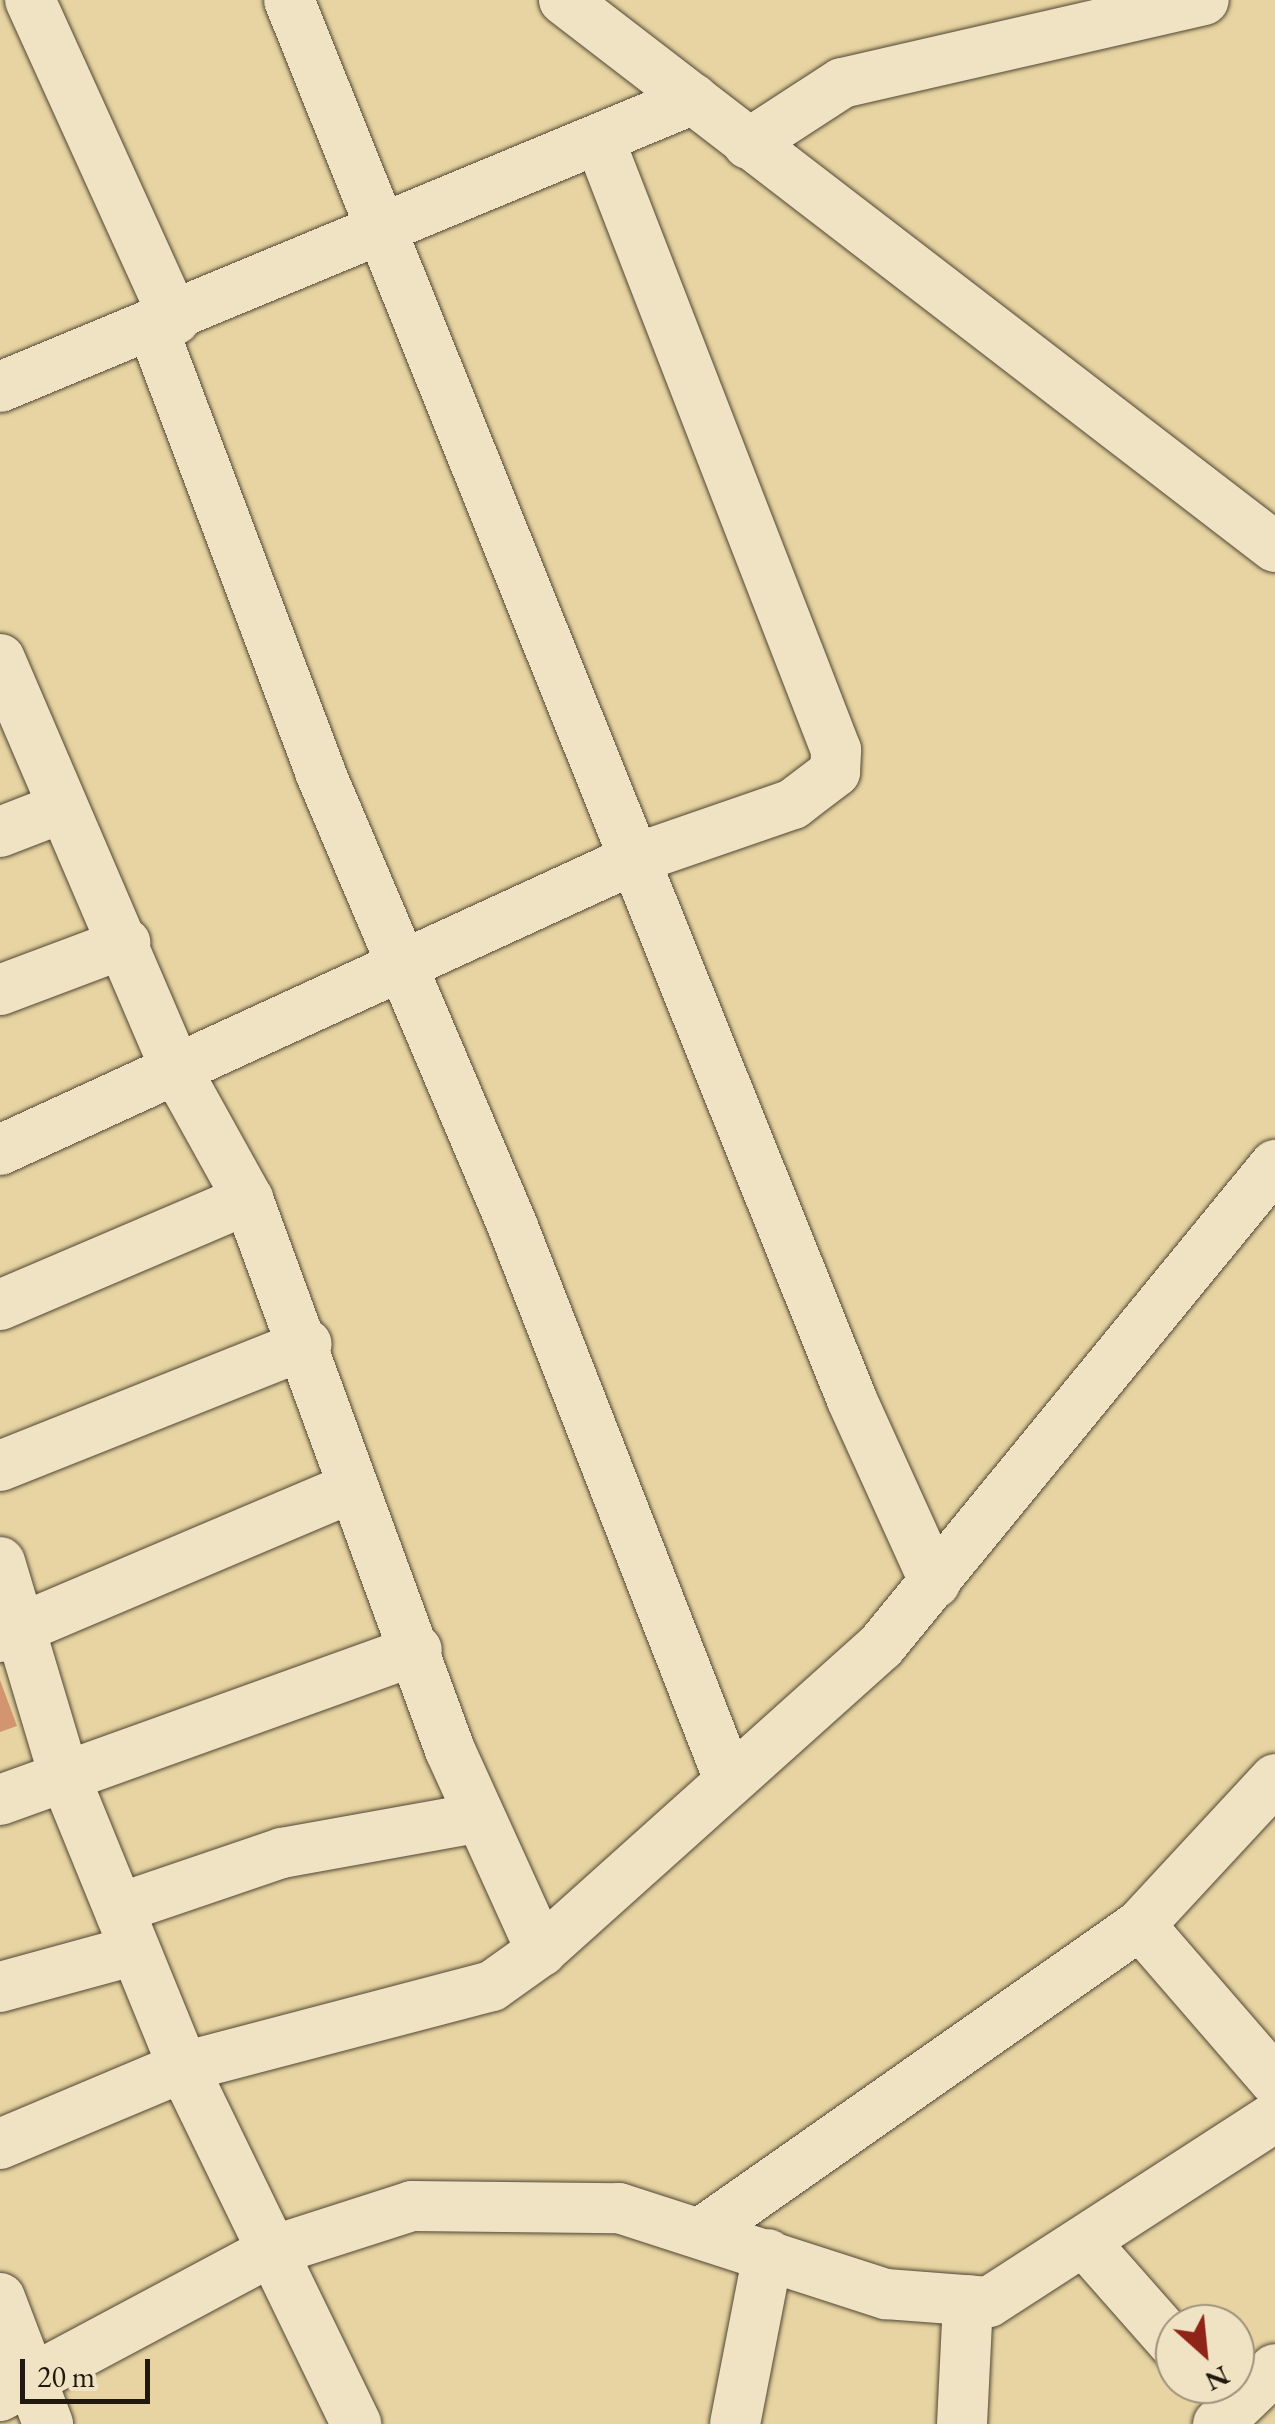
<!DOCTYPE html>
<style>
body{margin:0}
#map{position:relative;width:1275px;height:2424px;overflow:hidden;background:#e7d4a2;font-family:"EB Garamond",serif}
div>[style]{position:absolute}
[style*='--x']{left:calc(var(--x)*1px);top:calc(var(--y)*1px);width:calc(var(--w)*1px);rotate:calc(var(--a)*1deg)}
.building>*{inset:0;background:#d2956f}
.roads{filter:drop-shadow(0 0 2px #524734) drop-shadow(0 0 2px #524734)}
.minor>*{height:50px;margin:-25px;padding:0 25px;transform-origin:25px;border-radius:25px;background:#efe3c3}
span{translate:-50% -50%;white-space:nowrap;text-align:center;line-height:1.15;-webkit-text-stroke:8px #efe3c3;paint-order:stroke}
.north{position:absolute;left:1155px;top:2304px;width:100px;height:100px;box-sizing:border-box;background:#efe3c3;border:2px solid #9d927b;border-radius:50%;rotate:153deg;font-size:28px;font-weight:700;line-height:40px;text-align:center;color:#21180f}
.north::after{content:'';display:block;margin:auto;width:35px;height:45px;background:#8f2418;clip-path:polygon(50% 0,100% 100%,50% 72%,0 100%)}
.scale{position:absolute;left:20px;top:2359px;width:130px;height:45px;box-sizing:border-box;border:5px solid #21180f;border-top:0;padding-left:12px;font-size:30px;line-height:35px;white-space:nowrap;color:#21180f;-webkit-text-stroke:8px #efe3c3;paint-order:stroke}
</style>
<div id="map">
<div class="building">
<i style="clip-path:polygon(0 1680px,17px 1726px,0 1732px)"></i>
</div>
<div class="roads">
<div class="minor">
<i style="--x:30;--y:0;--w:351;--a:65.6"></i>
<i style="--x:289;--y:0;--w:1509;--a:68.09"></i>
<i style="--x:852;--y:1400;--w:201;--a:65.6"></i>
<i style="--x:564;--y:0;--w:897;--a:37.57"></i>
<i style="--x:748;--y:144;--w:112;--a:-33"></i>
<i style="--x:842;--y:83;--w:371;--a:-12.9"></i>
<i style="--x:153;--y:329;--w:473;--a:69.3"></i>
<i style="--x:320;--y:772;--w:494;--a:67"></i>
<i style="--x:513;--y:1227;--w:591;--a:68.65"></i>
<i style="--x:0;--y:387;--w:751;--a:-22.54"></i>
<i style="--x:0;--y:659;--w:446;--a:66.8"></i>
<i style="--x:176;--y:1069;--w:149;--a:61"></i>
<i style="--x:248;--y:1199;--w:587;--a:69.87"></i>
<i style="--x:450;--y:1750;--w:221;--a:65.6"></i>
<i style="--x:0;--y:832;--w:66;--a:-21.2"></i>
<i style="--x:0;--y:990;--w:134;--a:-20.6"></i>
<i style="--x:0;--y:1150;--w:698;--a:-24.65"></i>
<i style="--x:634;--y:859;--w:168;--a:-19.1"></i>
<i style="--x:793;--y:804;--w:53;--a:-37.3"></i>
<i style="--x:835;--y:772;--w:22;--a:-87"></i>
<i style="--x:836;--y:750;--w:655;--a:-111.2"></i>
<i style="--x:0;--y:1305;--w:270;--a:-23.1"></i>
<i style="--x:0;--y:1466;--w:330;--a:-21.7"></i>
<i style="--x:0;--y:1562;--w:222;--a:73.3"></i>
<i style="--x:64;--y:1775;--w:315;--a:67.8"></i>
<i style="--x:183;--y:2067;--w:397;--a:64.1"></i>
<i style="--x:0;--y:1637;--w:384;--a:-23"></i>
<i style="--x:0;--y:1800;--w:443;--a:-19.8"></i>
<i style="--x:120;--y:1908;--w:171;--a:-18.8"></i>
<i style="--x:282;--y:1853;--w:198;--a:-10.2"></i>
<i style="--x:1140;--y:1925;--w:206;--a:49.1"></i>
<i style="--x:0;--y:1987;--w:140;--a:-15.3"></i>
<i style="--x:0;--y:2144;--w:199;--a:-22.8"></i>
<i style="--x:183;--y:2067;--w:319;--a:-14.7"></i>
<i style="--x:492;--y:1986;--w:60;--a:-35.5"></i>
<i style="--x:541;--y:1951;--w:457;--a:-41.9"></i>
<i style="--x:881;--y:1646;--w:622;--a:-50.68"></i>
<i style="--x:702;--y:2232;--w:535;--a:-35.03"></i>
<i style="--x:1140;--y:1925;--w:199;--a:-47.2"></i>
<i style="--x:1086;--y:2244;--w:135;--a:48.6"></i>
<i style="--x:0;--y:2298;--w:135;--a:69.1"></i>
<i style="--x:0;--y:2396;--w:308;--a:-28.1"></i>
<i style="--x:272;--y:2251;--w:147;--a:-17.8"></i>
<i style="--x:412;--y:2206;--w:207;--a:0.6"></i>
<i style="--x:619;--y:2208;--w:281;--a:17.9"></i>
<i style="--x:886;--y:2294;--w:103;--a:4.4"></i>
<i style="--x:989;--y:2302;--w:341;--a:-32.9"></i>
<i style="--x:735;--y:2424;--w:173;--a:-79"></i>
<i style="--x:962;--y:2424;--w:124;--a:-87.2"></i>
<i style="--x:1218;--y:2424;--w:79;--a:-44"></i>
</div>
</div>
<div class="north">N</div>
<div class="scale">20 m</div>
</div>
